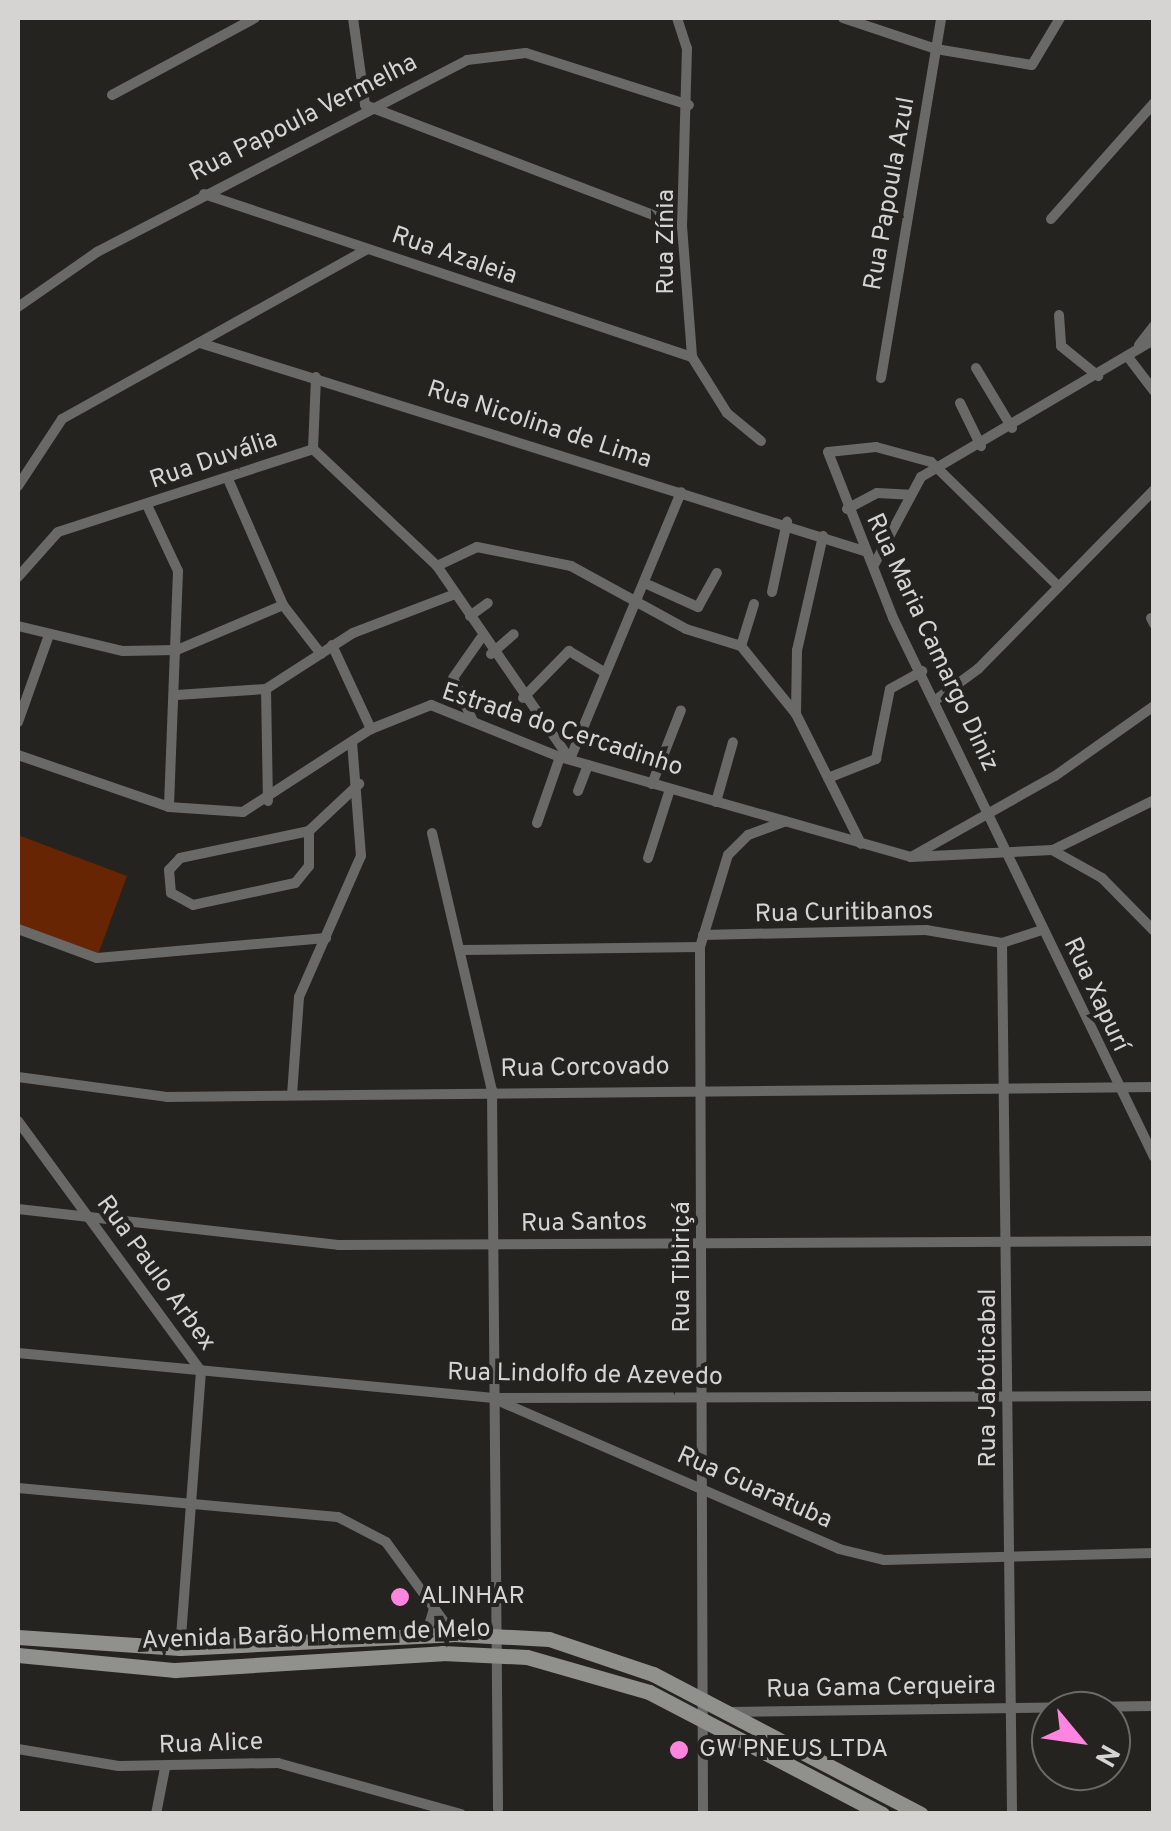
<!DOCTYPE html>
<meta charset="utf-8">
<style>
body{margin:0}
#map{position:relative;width:1171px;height:1831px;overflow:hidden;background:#252320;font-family:Overpass,sans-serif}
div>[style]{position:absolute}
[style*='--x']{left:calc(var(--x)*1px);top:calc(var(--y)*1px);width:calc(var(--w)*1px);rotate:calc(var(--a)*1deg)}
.green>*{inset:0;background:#672503}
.street>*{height:10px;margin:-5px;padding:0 5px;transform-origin:5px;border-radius:5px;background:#696967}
.secondary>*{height:15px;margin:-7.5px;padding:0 7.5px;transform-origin:7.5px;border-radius:7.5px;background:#90908d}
.dots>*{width:28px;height:28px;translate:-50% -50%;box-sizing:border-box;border:5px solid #252320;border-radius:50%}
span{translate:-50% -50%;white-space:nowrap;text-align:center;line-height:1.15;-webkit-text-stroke:8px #252320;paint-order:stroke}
.street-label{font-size:25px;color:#d5d4d2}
.poi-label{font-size:25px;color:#d5d4d2}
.left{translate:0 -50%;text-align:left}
.frame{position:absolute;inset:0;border:20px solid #d5d4d2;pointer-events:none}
.north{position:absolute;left:1031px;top:1691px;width:100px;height:100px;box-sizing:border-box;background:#252320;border:2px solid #6b6a67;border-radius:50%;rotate:119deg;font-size:28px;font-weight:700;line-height:40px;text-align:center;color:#d5d4d2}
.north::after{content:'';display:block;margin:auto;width:35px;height:45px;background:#fe85df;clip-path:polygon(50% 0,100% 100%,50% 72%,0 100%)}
</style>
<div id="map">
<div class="green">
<i style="clip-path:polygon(18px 835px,127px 876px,97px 957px,18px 927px)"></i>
</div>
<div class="street">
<i style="--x:353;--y:18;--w:88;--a:82.1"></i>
<i style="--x:365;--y:105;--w:339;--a:20.9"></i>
<i style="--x:677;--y:18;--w:32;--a:72"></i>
<i style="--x:687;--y:48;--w:178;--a:91.6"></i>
<i style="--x:682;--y:226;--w:131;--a:85.6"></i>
<i style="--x:692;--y:357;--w:66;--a:58"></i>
<i style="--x:727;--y:413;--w:44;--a:39.5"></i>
<i style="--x:843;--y:18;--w:98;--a:18.4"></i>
<i style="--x:936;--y:49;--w:97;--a:9.5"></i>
<i style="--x:1032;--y:65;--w:55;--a:-59.2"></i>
<i style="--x:112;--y:95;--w:162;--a:-28.3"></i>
<i style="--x:204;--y:194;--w:515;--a:18.47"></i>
<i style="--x:1051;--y:219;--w:155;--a:-48.4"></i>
<i style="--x:18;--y:307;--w:96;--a:-34.8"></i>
<i style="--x:97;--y:252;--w:417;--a:-27.4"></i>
<i style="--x:467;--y:60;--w:59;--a:-6.8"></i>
<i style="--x:526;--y:53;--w:171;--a:17.7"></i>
<i style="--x:1059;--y:315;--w:31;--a:86"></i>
<i style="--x:1061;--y:346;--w:48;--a:39"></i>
<i style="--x:200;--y:343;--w:696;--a:17.39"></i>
<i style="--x:1139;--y:345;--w:24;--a:-52"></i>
<i style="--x:1128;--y:357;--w:43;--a:52.6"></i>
<i style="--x:976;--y:368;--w:70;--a:59"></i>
<i style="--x:881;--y:378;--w:365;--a:-80.5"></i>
<i style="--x:960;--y:403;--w:48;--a:64"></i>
<i style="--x:313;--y:449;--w:170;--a:43.3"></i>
<i style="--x:437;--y:566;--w:233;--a:55.5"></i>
<i style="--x:228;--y:479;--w:137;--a:66.4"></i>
<i style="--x:283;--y:605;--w:62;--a:52.2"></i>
<i style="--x:18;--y:486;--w:80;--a:-56.7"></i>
<i style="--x:62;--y:419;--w:349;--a:-29.1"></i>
<i style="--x:147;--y:505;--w:73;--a:64.8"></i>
<i style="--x:178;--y:571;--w:236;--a:92.2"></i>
<i style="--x:847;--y:509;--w:34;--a:-28"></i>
<i style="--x:877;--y:493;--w:33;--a:3"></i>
<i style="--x:823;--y:536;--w:117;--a:102.8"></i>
<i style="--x:797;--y:650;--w:64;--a:90.9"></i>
<i style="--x:796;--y:714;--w:145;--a:63.4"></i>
<i style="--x:874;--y:565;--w:100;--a:-61.9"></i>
<i style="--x:921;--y:477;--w:270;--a:-30.5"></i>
<i style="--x:437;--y:566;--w:44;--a:-25.4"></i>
<i style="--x:477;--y:547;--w:96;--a:11.4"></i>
<i style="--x:571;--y:566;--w:131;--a:28.7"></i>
<i style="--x:686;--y:629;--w:58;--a:17.2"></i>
<i style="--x:741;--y:646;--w:87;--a:51"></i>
<i style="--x:18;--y:577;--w:60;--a:-48.4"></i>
<i style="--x:58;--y:532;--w:268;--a:-18"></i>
<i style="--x:313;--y:449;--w:72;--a:-87.6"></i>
<i style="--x:1056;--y:584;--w:175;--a:-135.7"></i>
<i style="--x:931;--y:462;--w:57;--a:-164.7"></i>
<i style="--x:876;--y:447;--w:48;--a:174.1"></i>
<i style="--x:828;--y:452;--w:178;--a:68.6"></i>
<i style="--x:893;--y:618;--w:599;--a:64.16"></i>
<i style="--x:649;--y:585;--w:54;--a:24.2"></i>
<i style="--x:698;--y:607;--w:39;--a:-61"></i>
<i style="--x:772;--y:592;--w:72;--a:-77.9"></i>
<i style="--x:470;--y:616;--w:22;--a:-36"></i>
<i style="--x:1151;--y:618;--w:7;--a:63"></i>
<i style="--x:18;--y:626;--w:108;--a:13.4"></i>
<i style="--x:123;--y:651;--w:54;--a:-1.1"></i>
<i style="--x:177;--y:650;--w:115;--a:-23"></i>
<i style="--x:332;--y:645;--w:93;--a:65.1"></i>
<i style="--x:741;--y:646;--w:44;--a:-72.8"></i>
<i style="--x:491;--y:654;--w:30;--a:-41"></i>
<i style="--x:266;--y:689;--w:112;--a:89"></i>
<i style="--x:177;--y:695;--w:89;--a:-3.9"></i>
<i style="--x:266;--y:689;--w:103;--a:-32.8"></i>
<i style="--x:353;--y:633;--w:109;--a:-20.9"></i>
<i style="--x:523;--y:698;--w:66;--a:-45.6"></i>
<i style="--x:569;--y:651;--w:39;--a:31"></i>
<i style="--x:937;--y:699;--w:51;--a:-36.2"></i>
<i style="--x:978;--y:669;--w:251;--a:-45.5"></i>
<i style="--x:473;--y:721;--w:47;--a:-114.9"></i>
<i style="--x:453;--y:678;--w:49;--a:-55"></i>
<i style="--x:18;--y:722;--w:92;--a:-70.4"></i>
<i style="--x:18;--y:755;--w:160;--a:19"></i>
<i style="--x:169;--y:807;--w:74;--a:3.9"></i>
<i style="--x:243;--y:812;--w:153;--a:-33"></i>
<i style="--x:371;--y:729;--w:65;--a:-21.8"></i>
<i style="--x:431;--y:705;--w:139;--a:22"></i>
<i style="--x:560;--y:757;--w:365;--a:15.9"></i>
<i style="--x:911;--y:857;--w:141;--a:-2.8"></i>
<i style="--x:1052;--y:850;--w:57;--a:29.2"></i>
<i style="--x:1102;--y:878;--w:74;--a:45.5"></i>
<i style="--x:570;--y:759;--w:289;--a:-67.4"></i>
<i style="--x:828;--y:778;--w:52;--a:-21.6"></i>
<i style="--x:876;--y:759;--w:71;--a:-78.7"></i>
<i style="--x:890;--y:689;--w:37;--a:-29"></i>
<i style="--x:652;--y:784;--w:79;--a:-68.6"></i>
<i style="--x:578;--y:791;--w:28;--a:-69"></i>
<i style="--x:716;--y:802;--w:62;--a:-74.2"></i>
<i style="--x:537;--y:823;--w:70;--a:-70.8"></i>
<i style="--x:309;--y:831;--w:35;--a:90"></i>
<i style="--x:309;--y:866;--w:22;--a:129"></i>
<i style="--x:295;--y:883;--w:104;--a:167.8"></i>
<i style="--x:193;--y:905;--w:25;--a:-151"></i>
<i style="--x:171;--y:893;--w:23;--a:-95"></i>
<i style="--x:169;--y:870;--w:16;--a:-47"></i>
<i style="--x:180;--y:858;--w:132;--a:-11.8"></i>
<i style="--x:309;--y:831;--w:69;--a:-43.2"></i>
<i style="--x:432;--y:833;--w:264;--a:76.9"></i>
<i style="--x:492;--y:1090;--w:719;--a:89.52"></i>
<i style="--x:1053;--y:850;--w:113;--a:-26.3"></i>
<i style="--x:911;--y:857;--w:165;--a:-29.4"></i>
<i style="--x:1055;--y:776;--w:121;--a:-35.3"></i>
<i style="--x:648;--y:858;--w:72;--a:-72.3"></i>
<i style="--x:18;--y:929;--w:84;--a:20.2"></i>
<i style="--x:97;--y:958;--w:230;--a:-5"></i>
<i style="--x:703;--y:935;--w:223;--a:-1.3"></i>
<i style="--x:926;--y:930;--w:77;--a:9.7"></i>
<i style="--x:1002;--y:943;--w:42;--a:-18"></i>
<i style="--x:1002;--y:943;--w:871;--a:89.34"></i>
<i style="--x:463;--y:950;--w:237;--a:-0.7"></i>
<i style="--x:18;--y:1077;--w:150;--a:7.6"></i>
<i style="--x:167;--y:1097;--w:987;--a:-0.58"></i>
<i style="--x:292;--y:1095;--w:98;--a:-85.9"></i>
<i style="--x:299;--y:997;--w:154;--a:-66.3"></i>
<i style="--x:361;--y:856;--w:114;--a:-94.5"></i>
<i style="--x:18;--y:1121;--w:310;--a:53.8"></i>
<i style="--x:201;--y:1371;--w:278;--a:94.3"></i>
<i style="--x:18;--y:1209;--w:322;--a:6.4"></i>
<i style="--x:338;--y:1245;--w:816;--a:-0.28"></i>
<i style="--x:18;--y:1353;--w:478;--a:5.4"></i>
<i style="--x:494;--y:1398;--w:660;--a:-0.17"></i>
<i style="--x:499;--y:1401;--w:371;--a:23.5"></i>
<i style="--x:839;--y:1549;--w:46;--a:13.7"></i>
<i style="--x:884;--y:1560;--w:270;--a:-1.5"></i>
<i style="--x:18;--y:1488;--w:321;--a:5.2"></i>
<i style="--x:338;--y:1517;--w:54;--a:27.5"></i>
<i style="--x:386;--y:1542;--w:114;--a:53.9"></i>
<i style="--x:426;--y:1635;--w:34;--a:-73"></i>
<i style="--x:731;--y:1712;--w:423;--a:-0.8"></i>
<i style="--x:18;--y:1749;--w:102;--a:9.6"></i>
<i style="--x:119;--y:1766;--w:159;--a:-1.1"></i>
<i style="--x:278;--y:1763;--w:190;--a:15.6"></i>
<i style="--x:156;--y:1814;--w:47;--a:-78.9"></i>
<i style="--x:703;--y:1814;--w:867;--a:-90.2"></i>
<i style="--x:700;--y:947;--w:96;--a:-73.1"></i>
<i style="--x:728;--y:855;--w:28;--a:-45"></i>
<i style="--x:748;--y:835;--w:40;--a:-20.2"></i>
</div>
<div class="secondary">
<i style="--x:18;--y:1637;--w:162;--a:3.9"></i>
<i style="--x:180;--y:1648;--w:273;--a:-2.9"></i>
<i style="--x:453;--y:1634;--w:96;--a:3"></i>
<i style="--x:549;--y:1639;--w:110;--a:18.6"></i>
<i style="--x:653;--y:1674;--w:302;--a:27.6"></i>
<i style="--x:18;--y:1655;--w:158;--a:5.5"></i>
<i style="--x:175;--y:1670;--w:268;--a:-3.6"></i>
<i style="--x:442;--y:1653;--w:85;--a:2.7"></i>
<i style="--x:527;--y:1657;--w:127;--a:16"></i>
<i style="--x:649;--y:1692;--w:263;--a:27.6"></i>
</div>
<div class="dots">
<i style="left:400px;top:1597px;background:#fe85df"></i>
<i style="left:679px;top:1750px;background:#fe85df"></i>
</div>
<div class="street-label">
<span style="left:304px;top:119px;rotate:-27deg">Rua Papoula Vermelha</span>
<span style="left:891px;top:194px;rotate:-80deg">Rua Papoula Azul</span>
<span style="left:667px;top:242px;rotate:-90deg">Rua Zínia</span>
<span style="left:454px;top:257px;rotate:19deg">Rua Azaleia</span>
<span style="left:539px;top:426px;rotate:18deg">Rua Nicolina de Lima</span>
<span style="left:214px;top:461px;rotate:-19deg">Rua Duvália</span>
<span style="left:931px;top:643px;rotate:65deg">Rua Maria Camargo Diniz</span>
<span style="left:562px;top:731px;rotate:18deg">Estrada do Cercadinho</span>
<span style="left:844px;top:914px;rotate:-1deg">Rua Curitibanos</span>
<span style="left:1095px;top:995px;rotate:65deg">Rua Xapurí</span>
<span style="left:585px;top:1069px;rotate:-1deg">Rua Corcovado</span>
<span style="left:584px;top:1224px;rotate:-1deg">Rua Santos</span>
<span style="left:683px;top:1267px;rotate:-90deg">Rua Tibiriçá</span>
<span style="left:155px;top:1274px;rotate:54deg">Rua Paulo Arbex</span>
<span style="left:585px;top:1376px;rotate:1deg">Rua Lindolfo de Azevedo</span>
<span style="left:989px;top:1378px;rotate:-90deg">Rua Jaboticabal</span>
<span style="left:754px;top:1489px;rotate:24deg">Rua Guaratuba</span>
<span style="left:316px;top:1636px;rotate:-2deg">Avenida Barão Homem de Melo</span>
<span style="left:881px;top:1689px;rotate:-1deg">Rua Gama Cerqueira</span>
<span style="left:211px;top:1745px;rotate:-2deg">Rua Alice</span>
</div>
<div class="poi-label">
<span class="left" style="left:420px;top:1597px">ALINHAR</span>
<span class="left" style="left:699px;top:1750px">GW PNEUS LTDA</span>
</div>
<div class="frame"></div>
<div class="north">N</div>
</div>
